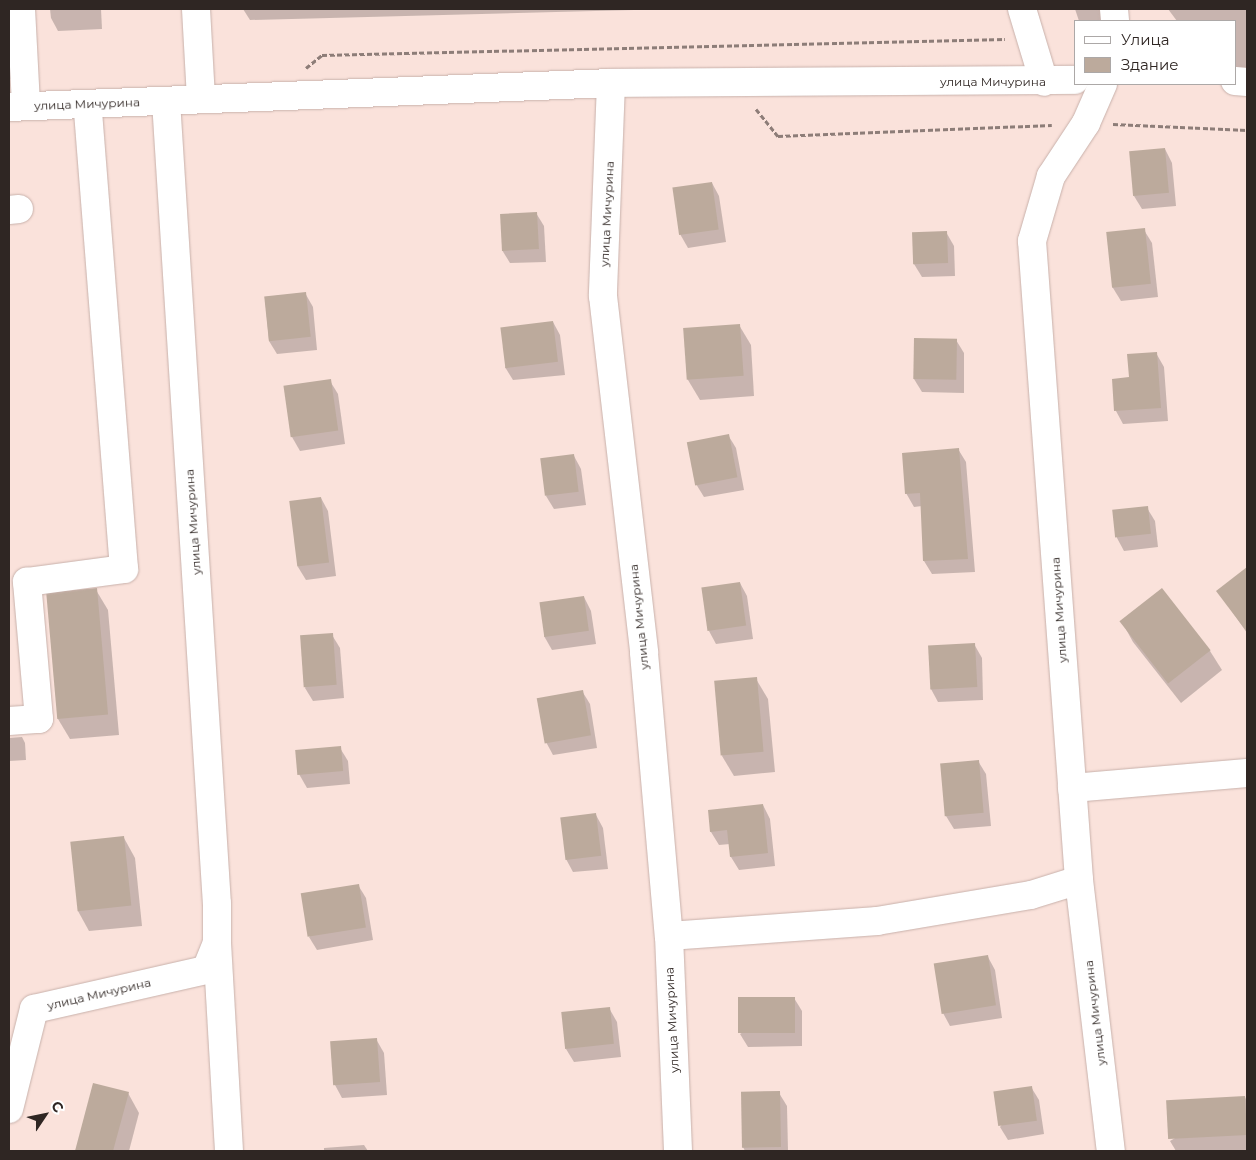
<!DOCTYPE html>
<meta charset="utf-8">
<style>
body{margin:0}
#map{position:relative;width:1256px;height:1160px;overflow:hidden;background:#fae2db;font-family:Montserrat,sans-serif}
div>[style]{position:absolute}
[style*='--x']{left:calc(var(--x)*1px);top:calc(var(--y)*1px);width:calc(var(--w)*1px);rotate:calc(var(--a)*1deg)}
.shadow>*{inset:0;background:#0003}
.building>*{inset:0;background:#bcaa9c;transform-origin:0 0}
.path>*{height:3px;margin-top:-1.5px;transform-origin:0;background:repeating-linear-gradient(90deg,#8d7d78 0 5px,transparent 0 7.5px)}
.roads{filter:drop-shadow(0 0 1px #c8b1ab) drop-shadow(0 0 1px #c8b1ab)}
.minor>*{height:28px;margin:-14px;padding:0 14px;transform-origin:14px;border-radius:14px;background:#fff}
span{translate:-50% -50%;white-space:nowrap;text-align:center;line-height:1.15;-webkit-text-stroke:5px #fff;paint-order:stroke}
.street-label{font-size:12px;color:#2f2623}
.frame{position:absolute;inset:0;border:10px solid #2f2623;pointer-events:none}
.legend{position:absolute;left:1074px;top:20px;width:162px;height:65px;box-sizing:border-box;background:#fff;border:1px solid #aca8a7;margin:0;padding:6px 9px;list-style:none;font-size:15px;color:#2f2623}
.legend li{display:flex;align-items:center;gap:10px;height:25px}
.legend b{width:25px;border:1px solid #aca8a7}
.north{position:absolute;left:20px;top:1090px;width:50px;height:50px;-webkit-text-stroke:4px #fff;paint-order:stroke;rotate:56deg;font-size:14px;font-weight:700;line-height:20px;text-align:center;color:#2f2623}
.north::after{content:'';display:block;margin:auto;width:18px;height:22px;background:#2f2623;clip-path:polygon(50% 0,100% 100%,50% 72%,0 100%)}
</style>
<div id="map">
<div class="shadow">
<i style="clip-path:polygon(9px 9px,24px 78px,9px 79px)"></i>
<i style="clip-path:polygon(50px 9px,101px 9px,102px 29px,58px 31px,51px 18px)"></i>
<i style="clip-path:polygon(243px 9px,673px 9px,250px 20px)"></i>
<i style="clip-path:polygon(1075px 9px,1101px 9px,1102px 21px,1079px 21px)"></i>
<i style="clip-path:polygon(1168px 9px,1247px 9px,1247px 71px,1235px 70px,1235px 21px,1177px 21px)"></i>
<i style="clip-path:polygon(1165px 149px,1172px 163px,1176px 206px,1142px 209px,1134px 196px)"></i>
<i style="clip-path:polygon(712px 183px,719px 196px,726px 242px,688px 248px,680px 234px)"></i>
<i style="clip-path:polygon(536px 213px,544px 226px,546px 262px,510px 263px,502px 250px)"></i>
<i style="clip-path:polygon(1144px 230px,1152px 243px,1158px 297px,1121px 301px,1113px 288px,1108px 234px)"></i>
<i style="clip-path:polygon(946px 232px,954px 246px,955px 276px,922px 277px,914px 264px,913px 234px)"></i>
<i style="clip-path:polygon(305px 293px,313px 307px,317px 350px,277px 354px,269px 341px,265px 297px)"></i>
<i style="clip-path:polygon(553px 322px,560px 335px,565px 375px,513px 380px,505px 367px)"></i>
<i style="clip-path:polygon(739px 325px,751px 345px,754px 396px,700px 400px,688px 380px,684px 329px)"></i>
<i style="clip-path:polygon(915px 339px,956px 340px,964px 353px,964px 393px,922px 392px,914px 379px)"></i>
<i style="clip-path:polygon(1156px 353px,1164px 367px,1168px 421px,1123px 424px,1116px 411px,1113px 380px,1130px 379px)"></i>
<i style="clip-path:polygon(330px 381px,338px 394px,345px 444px,300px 451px,292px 437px)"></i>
<i style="clip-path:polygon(728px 435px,736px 448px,744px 490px,704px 497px,696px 484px)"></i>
<i style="clip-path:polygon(958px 449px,966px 462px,975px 572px,932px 574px,924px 561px,922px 506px,914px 507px,906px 493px)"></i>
<i style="clip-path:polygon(574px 456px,581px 469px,586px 505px,554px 509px,546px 496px)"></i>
<i style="clip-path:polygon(321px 498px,328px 511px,336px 576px,306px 580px,298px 567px)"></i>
<i style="clip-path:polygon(1147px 508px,1155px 521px,1158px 547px,1124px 551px,1117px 538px,1113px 512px)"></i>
<i style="clip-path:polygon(1247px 569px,1247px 633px,1218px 591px)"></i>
<i style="clip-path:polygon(740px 583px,747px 596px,753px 639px,716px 644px,709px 631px)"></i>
<i style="clip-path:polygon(96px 590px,108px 610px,119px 735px,70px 739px,58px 719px)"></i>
<i style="clip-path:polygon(584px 597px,591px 611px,596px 644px,552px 650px,544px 636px)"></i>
<i style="clip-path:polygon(1122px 622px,1210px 651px,1222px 670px,1181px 703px,1133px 642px)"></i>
<i style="clip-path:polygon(332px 635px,340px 648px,344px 698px,313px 701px,305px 688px)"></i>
<i style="clip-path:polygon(974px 644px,982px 658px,983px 700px,938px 702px,931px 689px)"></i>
<i style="clip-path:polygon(756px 679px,768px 699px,775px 772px,734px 776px,722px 756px)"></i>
<i style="clip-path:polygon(582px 691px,590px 704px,597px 748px,553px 755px,546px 742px)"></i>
<i style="clip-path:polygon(22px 737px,25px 743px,26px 760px,9px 761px,9px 738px)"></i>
<i style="clip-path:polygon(340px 748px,348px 761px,350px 784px,307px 788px,299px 774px)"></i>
<i style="clip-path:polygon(978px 761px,986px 774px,991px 826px,954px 829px,946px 816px)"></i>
<i style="clip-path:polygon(763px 805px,770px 819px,775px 866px,739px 870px,731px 857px,730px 844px,719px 845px,711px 832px,709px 811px)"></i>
<i style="clip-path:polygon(596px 815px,603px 828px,608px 869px,573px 872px,566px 859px)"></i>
<i style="clip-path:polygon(124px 838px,135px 858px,142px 926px,89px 931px,78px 911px)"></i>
<i style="clip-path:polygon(358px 885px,366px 898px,373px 940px,317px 950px,309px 937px)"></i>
<i style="clip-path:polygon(988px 957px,995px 970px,1002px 1018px,950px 1026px,943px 1013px,936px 964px)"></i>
<i style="clip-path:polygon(794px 998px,802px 1011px,802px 1046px,748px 1047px,740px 1034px)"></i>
<i style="clip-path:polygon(609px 1008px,617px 1022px,621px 1057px,574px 1062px,566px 1049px)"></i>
<i style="clip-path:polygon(376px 1039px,384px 1053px,387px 1095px,342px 1098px,335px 1085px)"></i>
<i style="clip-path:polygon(94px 1084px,128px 1093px,139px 1113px,129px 1151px,76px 1151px)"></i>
<i style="clip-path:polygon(1031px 1087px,1039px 1100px,1044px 1134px,1008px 1140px,1000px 1127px)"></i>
<i style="clip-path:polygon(779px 1093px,787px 1106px,788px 1151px,745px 1151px,743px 1147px)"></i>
<i style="clip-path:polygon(1245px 1097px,1247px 1102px,1247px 1151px,1176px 1151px,1170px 1141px)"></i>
<i style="clip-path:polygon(364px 1145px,368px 1151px,324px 1151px,324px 1148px)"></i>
</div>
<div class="building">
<i style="left:1165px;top:148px;width:45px;height:36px;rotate:85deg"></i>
<i style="left:712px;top:182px;width:48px;height:40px;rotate:82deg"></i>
<i style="left:537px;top:212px;width:37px;height:37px;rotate:87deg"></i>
<i style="left:1145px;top:228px;width:56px;height:39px;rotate:84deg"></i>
<i style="left:947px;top:231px;width:32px;height:35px;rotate:88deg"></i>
<i style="left:306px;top:292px;width:45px;height:42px;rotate:84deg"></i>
<i style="left:553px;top:321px;width:41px;height:53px;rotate:83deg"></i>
<i style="left:740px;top:324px;width:52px;height:57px;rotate:86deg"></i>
<i style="left:914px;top:338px;width:43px;height:41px;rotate:1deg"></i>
<i style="clip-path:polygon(1157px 352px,1161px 408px,1114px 411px,1112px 379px,1129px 377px,1127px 354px)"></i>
<i style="left:331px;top:379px;width:52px;height:48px;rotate:82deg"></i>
<i style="left:729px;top:434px;width:44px;height:43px;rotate:79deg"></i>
<i style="clip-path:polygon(959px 448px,968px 559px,923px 561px,920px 493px,905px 494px,902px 453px)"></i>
<i style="left:574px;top:454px;width:38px;height:34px;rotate:83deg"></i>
<i style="left:321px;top:497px;width:66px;height:32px;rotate:83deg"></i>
<i style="left:1148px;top:506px;width:28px;height:36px;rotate:84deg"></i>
<i style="clip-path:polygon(1247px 567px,1247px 632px,1216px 591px)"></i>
<i style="left:740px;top:582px;width:44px;height:39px;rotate:82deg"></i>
<i style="left:97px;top:588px;width:127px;height:51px;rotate:85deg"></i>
<i style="left:1162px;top:588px;width:79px;height:54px;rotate:52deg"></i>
<i style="left:584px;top:596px;width:35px;height:45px;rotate:82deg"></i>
<i style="left:333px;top:633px;width:52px;height:33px;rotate:86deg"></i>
<i style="left:975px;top:643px;width:44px;height:47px;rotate:87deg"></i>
<i style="left:757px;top:677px;width:75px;height:43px;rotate:85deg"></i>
<i style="left:583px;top:690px;width:46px;height:47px;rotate:80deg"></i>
<i style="left:341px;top:746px;width:25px;height:46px;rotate:85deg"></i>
<i style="left:979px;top:760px;width:53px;height:39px;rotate:85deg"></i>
<i style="clip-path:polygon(763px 804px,768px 853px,730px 857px,727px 830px,710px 832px,708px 810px)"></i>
<i style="left:596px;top:813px;width:43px;height:36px;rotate:83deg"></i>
<i style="left:124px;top:836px;width:70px;height:54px;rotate:84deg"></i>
<i style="left:359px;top:884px;width:44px;height:59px;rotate:81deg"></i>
<i style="left:988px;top:955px;width:51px;height:55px;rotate:81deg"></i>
<i style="left:795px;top:997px;width:36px;height:57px;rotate:90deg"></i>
<i style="left:610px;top:1007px;width:37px;height:49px;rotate:84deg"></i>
<i style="left:377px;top:1038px;width:44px;height:47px;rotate:86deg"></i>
<i style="clip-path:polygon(93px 1083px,129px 1092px,113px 1151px,75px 1151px)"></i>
<i style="left:1032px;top:1086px;width:35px;height:39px;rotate:82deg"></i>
<i style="left:780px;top:1091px;width:56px;height:39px;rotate:89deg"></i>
<i style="left:1245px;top:1096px;width:39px;height:79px;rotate:87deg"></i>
</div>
<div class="path">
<i style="--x:306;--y:68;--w:21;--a:-39"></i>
<i style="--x:322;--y:55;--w:683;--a:-1.34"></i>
<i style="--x:756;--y:109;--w:35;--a:51"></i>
<i style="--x:778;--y:136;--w:274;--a:-2.3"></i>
<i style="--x:1113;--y:124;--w:134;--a:2.6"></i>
</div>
<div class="roads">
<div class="minor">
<i style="--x:21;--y:9;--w:97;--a:87"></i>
<i style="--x:196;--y:9;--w:90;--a:86.8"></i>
<i style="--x:1022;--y:9;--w:76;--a:73.2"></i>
<i style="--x:1114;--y:9;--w:12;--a:85"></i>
<i style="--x:1235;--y:81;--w:12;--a:5"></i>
<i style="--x:611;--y:83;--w:213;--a:92.2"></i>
<i style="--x:603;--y:296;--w:359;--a:83.4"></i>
<i style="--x:644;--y:653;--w:284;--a:85"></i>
<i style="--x:669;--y:936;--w:215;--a:87.6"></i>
<i style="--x:1103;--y:84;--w:43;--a:113.6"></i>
<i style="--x:1086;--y:123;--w:64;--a:123.4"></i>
<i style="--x:1051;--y:176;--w:68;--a:106.3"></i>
<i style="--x:1032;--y:241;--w:641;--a:85.79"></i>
<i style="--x:1079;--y:880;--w:273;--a:83.3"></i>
<i style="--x:166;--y:101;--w:805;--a:86.37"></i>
<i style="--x:217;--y:904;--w:39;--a:90"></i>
<i style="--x:217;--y:943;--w:208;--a:86.7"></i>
<i style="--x:9;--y:107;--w:602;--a:-2.28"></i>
<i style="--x:611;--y:83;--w:464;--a:-0.4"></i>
<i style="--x:9;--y:210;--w:10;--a:-6"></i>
<i style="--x:9;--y:721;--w:30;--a:-4"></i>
<i style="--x:39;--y:719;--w:138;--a:-95"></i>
<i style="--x:27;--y:582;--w:98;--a:-7.6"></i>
<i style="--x:124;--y:569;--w:466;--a:-94.5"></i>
<i style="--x:1072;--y:788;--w:176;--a:-4.9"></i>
<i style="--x:669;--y:936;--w:209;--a:-4.1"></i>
<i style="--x:877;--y:921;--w:156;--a:-9.6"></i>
<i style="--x:1031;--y:895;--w:50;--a:-17.4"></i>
<i style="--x:9;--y:1109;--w:103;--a:-76"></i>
<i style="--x:34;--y:1009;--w:176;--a:-12.8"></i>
<i style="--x:206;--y:970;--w:29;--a:-68"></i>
</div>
</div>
<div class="street-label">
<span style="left:993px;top:82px">улица Мичурина</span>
<span style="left:87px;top:104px;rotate:-2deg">улица Мичурина</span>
<span style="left:607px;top:214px;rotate:-87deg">улица Мичурина</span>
<span style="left:193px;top:522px;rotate:-94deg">улица Мичурина</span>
<span style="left:1059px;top:610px;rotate:-94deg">улица Мичурина</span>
<span style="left:639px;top:617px;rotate:-96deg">улица Мичурина</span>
<span style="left:99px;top:994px;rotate:-13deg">улица Мичурина</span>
<span style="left:1095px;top:1013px;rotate:-97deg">улица Мичурина</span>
<span style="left:672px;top:1020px;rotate:-93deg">улица Мичурина</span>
</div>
<div class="frame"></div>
<ul class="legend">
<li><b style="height:6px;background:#fff"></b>Улица</li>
<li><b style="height:14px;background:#bcaa9c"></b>Здание</li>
</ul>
<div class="north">С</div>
</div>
